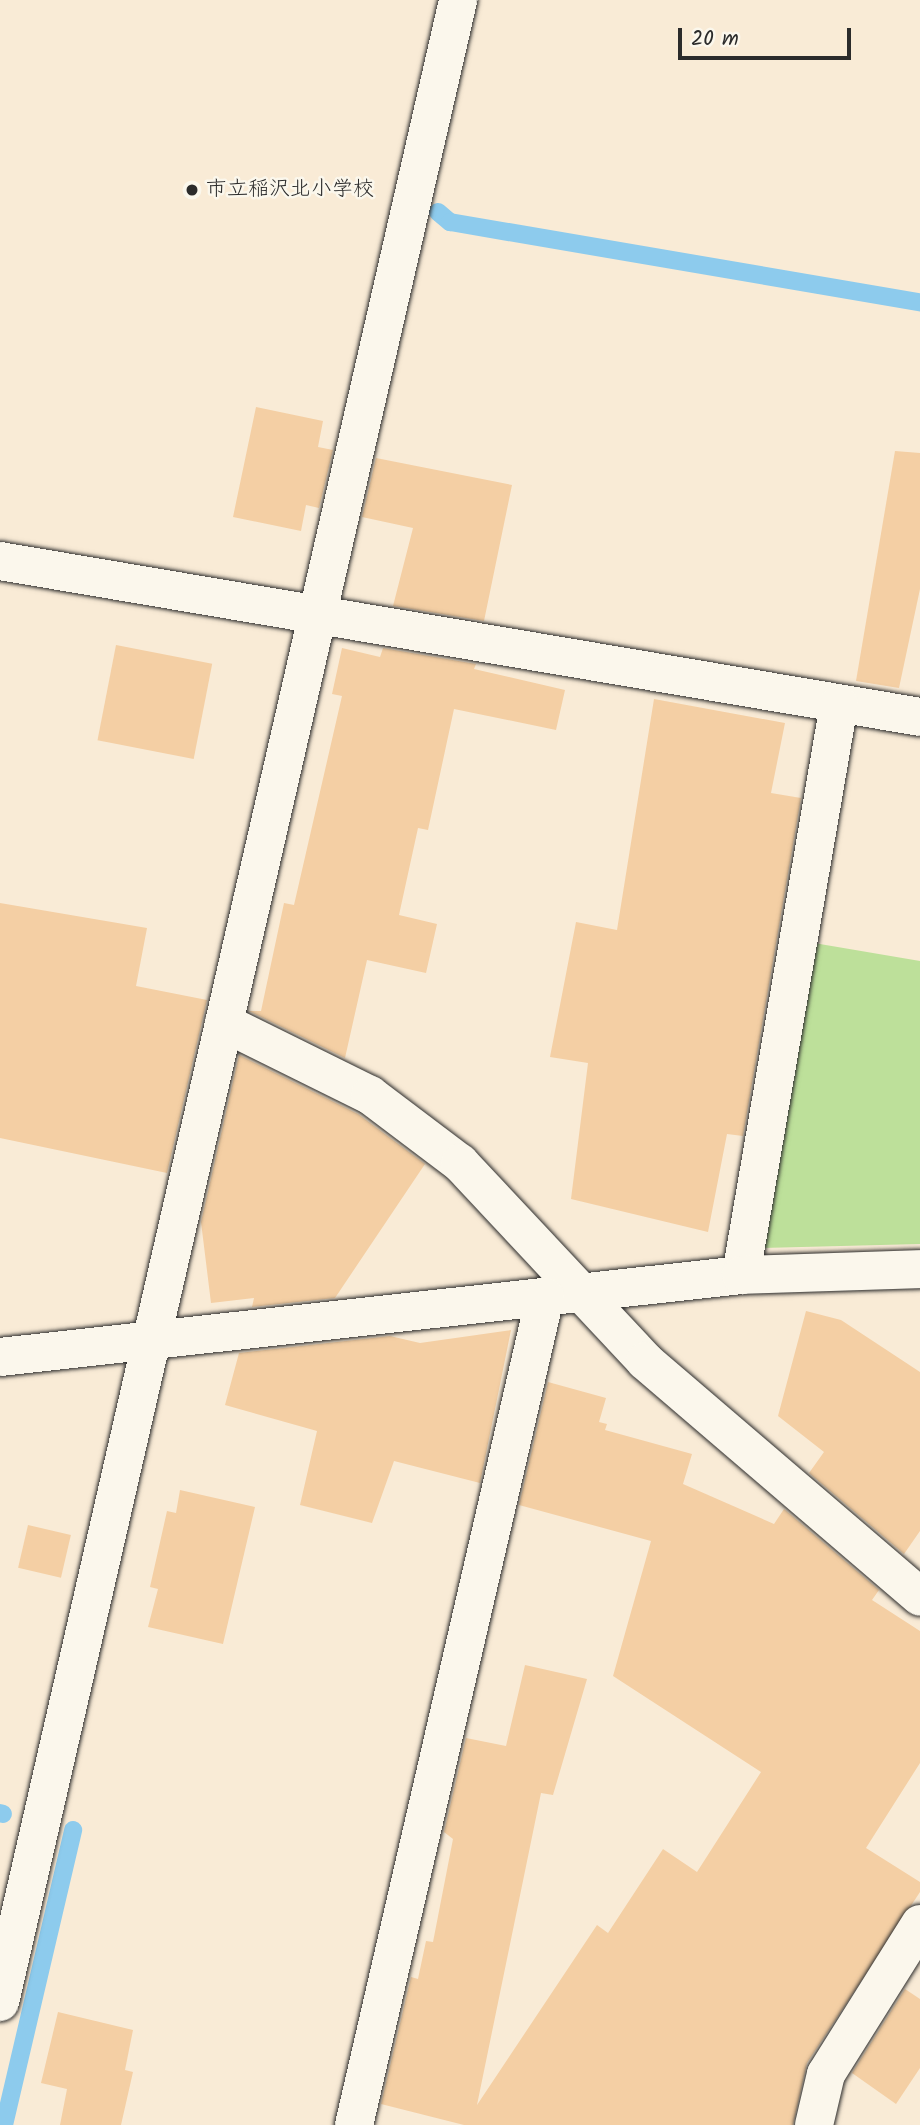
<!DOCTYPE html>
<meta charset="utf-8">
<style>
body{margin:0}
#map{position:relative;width:920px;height:2125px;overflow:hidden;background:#f9ebd6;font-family:Kalam,"Klee One",sans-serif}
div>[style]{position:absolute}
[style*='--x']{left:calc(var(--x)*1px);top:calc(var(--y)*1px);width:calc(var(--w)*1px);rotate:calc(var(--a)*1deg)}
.green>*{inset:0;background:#bde09a}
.stream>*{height:18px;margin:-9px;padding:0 9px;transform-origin:9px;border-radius:9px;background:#8dcbed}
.building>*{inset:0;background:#f4cfa4;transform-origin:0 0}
.roads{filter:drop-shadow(0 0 2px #2b2b2b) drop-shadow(0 0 2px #2b2b2b)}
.minor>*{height:38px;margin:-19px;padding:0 19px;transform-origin:19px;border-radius:19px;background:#fbf7ec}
.dots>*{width:19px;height:19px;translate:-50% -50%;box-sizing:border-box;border:4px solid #fbf7ec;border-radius:50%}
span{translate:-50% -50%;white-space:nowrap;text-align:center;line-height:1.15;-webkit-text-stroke:5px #fbf7ec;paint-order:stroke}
.poi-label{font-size:21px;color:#2b2b2b}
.left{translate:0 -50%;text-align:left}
.scale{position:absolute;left:678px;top:28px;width:173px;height:32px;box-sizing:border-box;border:4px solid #2b2b2b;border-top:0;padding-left:9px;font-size:21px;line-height:24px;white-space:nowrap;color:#2b2b2b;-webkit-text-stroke:5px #fbf7ec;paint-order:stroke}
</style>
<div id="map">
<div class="green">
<i style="clip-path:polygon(814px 943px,920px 961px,920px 1244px,762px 1248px)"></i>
</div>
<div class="stream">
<i style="--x:438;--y:212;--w:16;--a:40"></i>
<i style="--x:450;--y:222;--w:477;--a:9.7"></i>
<i style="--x:0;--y:1813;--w:3;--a:18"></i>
<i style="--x:4;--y:2125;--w:303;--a:-76.8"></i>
</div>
<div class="building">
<i style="clip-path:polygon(256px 407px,323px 421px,318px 447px,333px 450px,319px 508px,306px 505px,301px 531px,233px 517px)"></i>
<i style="clip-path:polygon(895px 451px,920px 453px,920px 589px,899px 688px,856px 681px)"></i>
<i style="clip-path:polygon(376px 458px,512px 485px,484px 621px,393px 606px,413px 528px,362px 517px)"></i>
<i style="left:116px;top:645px;width:98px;height:97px;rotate:11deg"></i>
<i style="clip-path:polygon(342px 648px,380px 657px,383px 648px,476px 664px,474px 669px,565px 690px,556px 730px,454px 709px,428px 830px,418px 828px,399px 915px,437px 924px,426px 973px,367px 960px,345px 1058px,249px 1011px,261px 1011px,284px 903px,294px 905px,342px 696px,332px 694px)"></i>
<i style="clip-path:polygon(654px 699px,785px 723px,771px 793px,801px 798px,743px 1136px,727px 1134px,708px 1232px,571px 1199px,588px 1063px,550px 1057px,576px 922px,617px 930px)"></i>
<i style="clip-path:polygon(0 903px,147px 928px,136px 986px,207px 1000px,167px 1173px,0 1138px)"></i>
<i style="clip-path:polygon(239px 1055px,358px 1114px,425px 1164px,335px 1298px,252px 1307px,254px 1298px,211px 1303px,201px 1222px)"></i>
<i style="clip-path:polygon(806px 1311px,841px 1320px,920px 1372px,920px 1531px,904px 1554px,809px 1473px,824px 1452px,778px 1416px)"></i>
<i style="clip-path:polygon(511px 1330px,480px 1483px,394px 1461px,372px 1523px,300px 1505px,317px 1431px,225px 1405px,239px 1353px,390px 1336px,420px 1343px)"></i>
<i style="clip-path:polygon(548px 1382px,606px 1398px,599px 1422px,607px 1424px,605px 1430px,692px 1454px,683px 1484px,774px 1524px,784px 1509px,879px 1590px,872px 1600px,920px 1631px,920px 1763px,866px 1848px,920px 1882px,920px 1892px,807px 2063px,793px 2125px,464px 2125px,381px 2104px,411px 1977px,418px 1979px,426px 1941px,433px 1942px,453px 1839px,444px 1832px,466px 1738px,506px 1746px,525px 1665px,587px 1679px,553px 1795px,541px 1793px,477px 2105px,597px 1925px,608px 1933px,663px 1849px,697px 1872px,761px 1772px,613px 1676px,651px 1541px,519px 1505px)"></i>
<i style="clip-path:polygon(180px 1490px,255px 1507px,223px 1644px,148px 1627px,158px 1589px,150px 1587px,167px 1511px,176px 1513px)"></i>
<i style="left:28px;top:1525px;width:44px;height:44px;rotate:13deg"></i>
<i style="clip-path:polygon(905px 1989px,920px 1999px,920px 2068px,896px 2104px,852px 2073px)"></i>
<i style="clip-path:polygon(58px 2012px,133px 2030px,125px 2070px,133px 2072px,121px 2125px,60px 2125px,67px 2089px,41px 2083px)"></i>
</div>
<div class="roads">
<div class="minor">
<i style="--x:0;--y:561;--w:933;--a:9.62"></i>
<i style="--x:224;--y:1023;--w:163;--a:26.3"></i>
<i style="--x:370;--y:1095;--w:113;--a:37.1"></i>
<i style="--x:460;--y:1163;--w:271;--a:46.9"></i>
<i style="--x:645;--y:1361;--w:362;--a:40.6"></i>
<i style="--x:741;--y:1275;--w:579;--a:-80.26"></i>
<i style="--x:0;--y:1357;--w:746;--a:-6.31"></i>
<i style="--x:741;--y:1275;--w:179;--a:-1.9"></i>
<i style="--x:0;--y:2002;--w:2054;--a:-77.11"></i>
<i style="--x:354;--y:2125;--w:850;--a:-77.01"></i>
<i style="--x:814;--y:2125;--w:52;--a:-76.8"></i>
<i style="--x:826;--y:2074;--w:177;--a:-57.9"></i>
</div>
</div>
<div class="dots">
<i style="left:192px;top:190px;background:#2b2b2b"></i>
</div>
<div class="poi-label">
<span class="left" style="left:206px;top:190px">市立稲沢北小学校</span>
</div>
<div class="scale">20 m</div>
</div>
